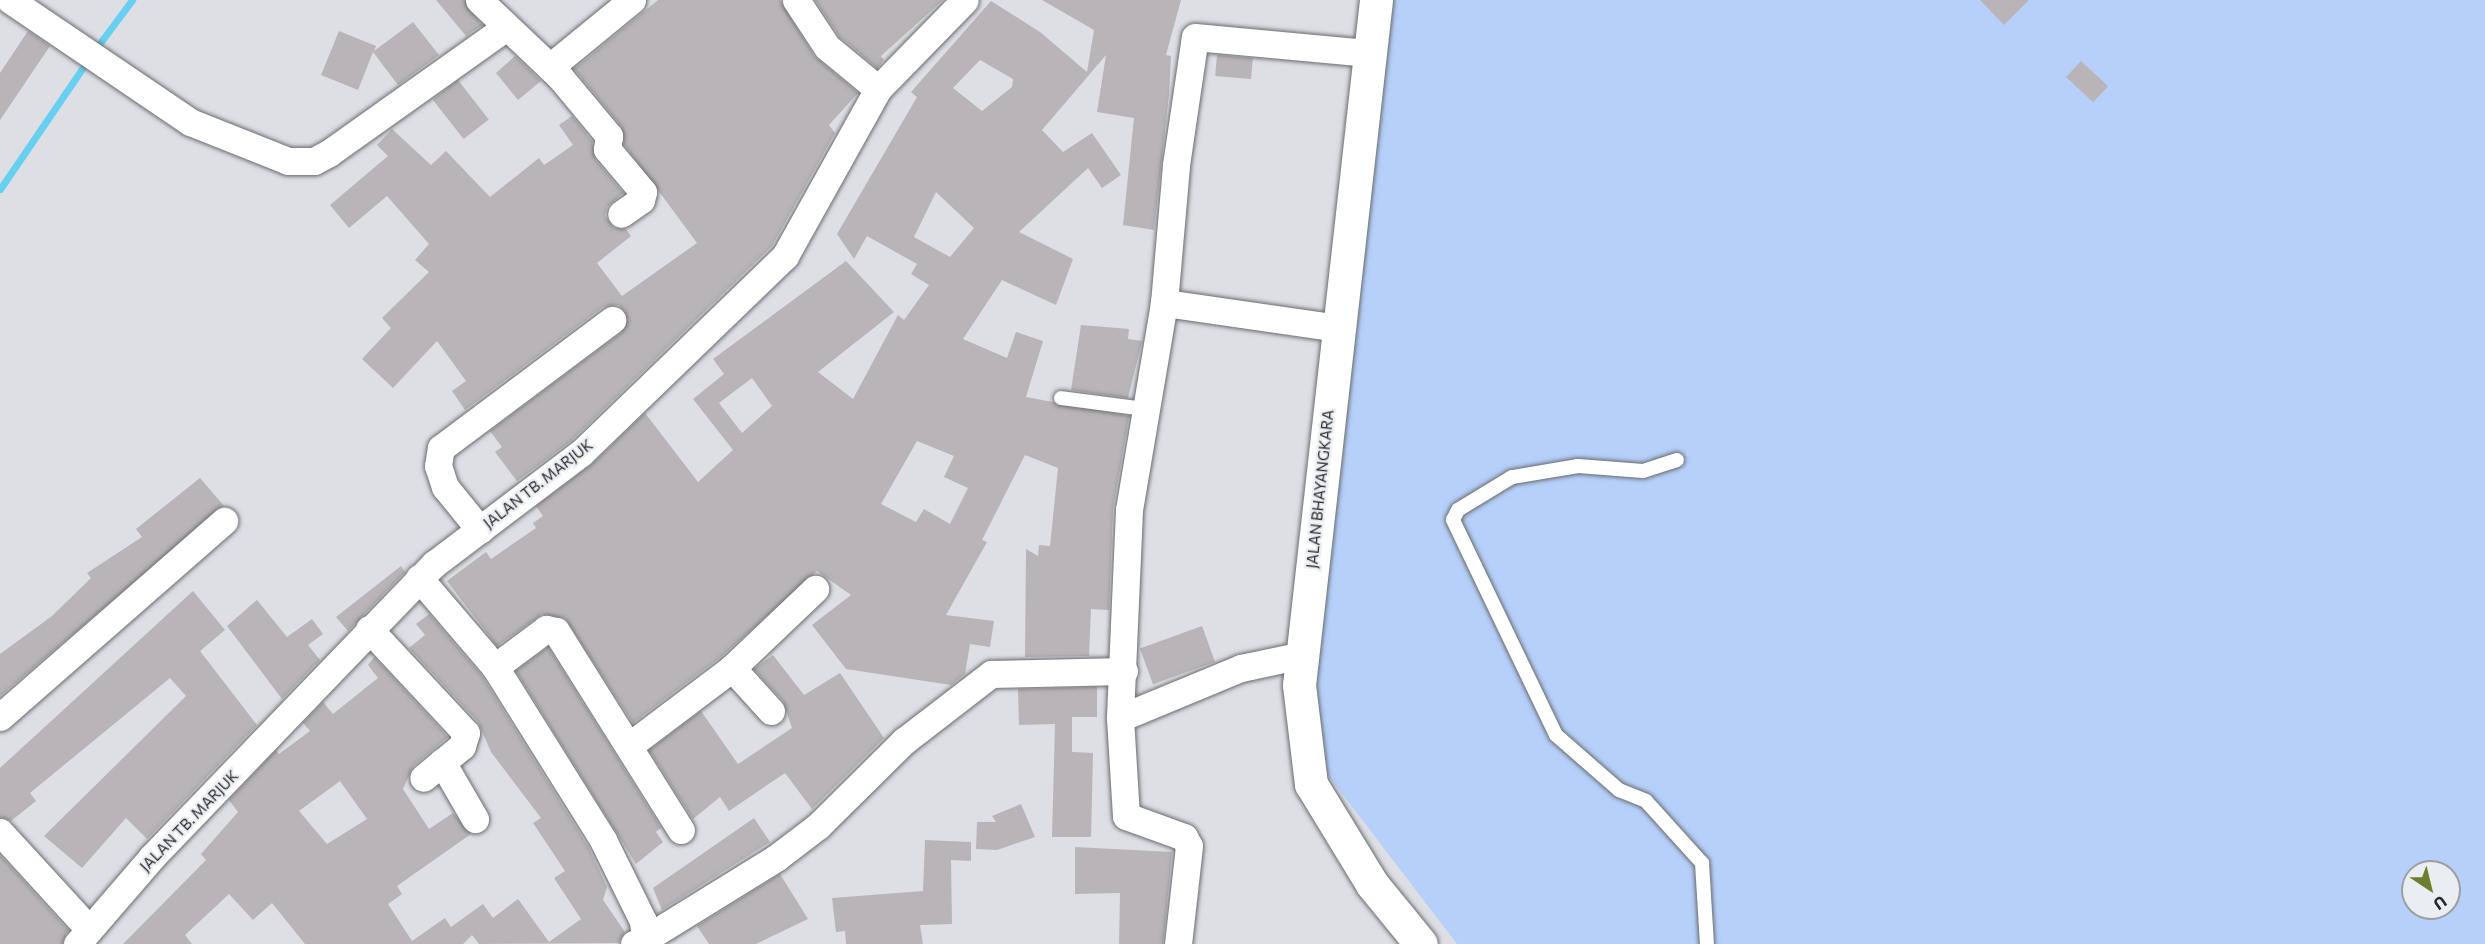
<!DOCTYPE html>
<style>
body{margin:0}
#map{position:relative;width:2485px;height:944px;overflow:hidden;background:#dddfe4;font-family:Commissioner,sans-serif}
div>[style]{position:absolute}
[style*='--x']{left:calc(var(--x)*1px);top:calc(var(--y)*1px);width:calc(var(--w)*1px);rotate:calc(var(--a)*1deg)}
.green>*{inset:0;background:#b6d0fa}
.stream>*{height:7px;margin:-3.5px;padding:0 3.5px;transform-origin:3.5px;border-radius:3.5px;background:#67cff0}
.building>*{inset:0;background:#b9b4b7;transform-origin:0 0}
.roads{filter:drop-shadow(0 0 2px #696c70) drop-shadow(0 0 2px #696c70)}
.lane>*{height:14px;margin:-7px;padding:0 7px;transform-origin:7px;border-radius:7px;background:#fff}
.street>*{height:27px;margin:-13.5px;padding:0 13.5px;transform-origin:13.5px;border-radius:13.5px;background:#fff}
.secondary>*{height:33px;margin:-16.5px;padding:0 16.5px;transform-origin:16.5px;border-radius:16.5px;background:#fff}
span{translate:-50% -50%;white-space:nowrap;text-align:center;line-height:1.15;-webkit-text-stroke:4.5px #eaedf1;paint-order:stroke}
.street-label{font-size:15px;color:#292a2c}
.north{position:absolute;left:2401px;top:860px;width:60px;height:60px;box-sizing:border-box;background:#eaedf1;border:2px solid #9d9fa2;border-radius:50%;rotate:145deg;font-size:16px;font-weight:700;line-height:24px;text-align:center;color:#292a2c}
.north::after{content:'';display:block;margin:auto;width:21px;height:27px;background:#6c7f2f;clip-path:polygon(50% 0,100% 100%,50% 72%,0 100%)}
</style>
<div id="map">
<div class="green">
<i style="clip-path:polygon(evenodd,1383px 0,2485px 0,2485px 944px,1457px 944px,1305px 745px,1383px 0,2413px 872px,2449px 872px,2449px 908px,2413px 908px,2413px 872px)"></i>
</div>
<div class="stream">
<i style="--x:94;--y:51;--w:64;--a:-53.3"></i>
<i style="--x:0;--y:189;--w:156;--a:-55.7"></i>
</div>
<div class="building">
<i style="clip-path:polygon(436px 0,464px 0,482px 25px,466px 36px)"></i>
<i style="clip-path:polygon(658px 0,780px 0,814px 56px,858px 93px,829px 125px,835px 133px,772px 246px,571px 441px,517px 481px,495px 452px,502px 447px,490px 431px,621px 333px,625px 311px,618px 305px,603px 307px,465px 410px,452px 391px,466px 381px,437px 341px,393px 388px,362px 359px,391px 328px,382px 318px,429px 272px,415px 260px,429px 244px,387px 196px,349px 228px,330px 205px,388px 156px,377px 145px,392px 129px,431px 165px,446px 151px,490px 197px,539px 158px,544px 165px,573px 145px,559px 125px,572px 116px,592px 141px,595px 159px,623px 193px,607px 207px,605px 216px,614px 228px,626px 229px,631px 236px,597px 263px,622px 296px,697px 243px,624px 144px,621px 126px,574px 69px)"></i>
<i style="clip-path:polygon(815px 0,943px 0,881px 56px,884px 60px,877px 68px,839px 36px)"></i>
<i style="clip-path:polygon(evenodd,1042px 0,1181px 0,1166px 55px,1171px 56px,1169px 94px,1154px 230px,1123px 225px,1134px 118px,1097px 112px,1106px 55px,1042px 130px,1063px 152px,1092px 133px,1121px 175px,1102px 188px,1088px 168px,1019px 232px,1073px 259px,1056px 305px,1002px 280px,963px 339px,1007px 358px,1016px 332px,1043px 341px,1026px 397px,1129px 416px,1113px 509px,1109px 610px,1091px 609px,1089px 656px,1025px 657px,1026px 549px,1038px 556px,1039px 545px,1050px 546px,1058px 468px,1025px 455px,982px 540px,987px 542px,946px 615px,994px 621px,990px 647px,970px 644px,965px 674px,951px 685px,846px 669px,812px 625px,851px 595px,817px 571px,722px 656px,633px 723px,565px 618px,542px 614px,497px 646px,447px 581px,486px 552px,491px 559px,536px 528px,533px 523px,543px 516px,536px 506px,592px 464px,645px 413px,698px 482px,733px 450px,693px 399px,724px 374px,713px 359px,846px 261px,894px 312px,818px 372px,853px 399px,898px 315px,904px 320px,929px 285px,911px 274px,917px 264px,867px 236px,854px 259px,837px 234px,917px 97px,911px 92px,991px 1px,1040px 32px,1087px 72px,1094px 30px,1042px 0,980px 60px,1013px 79px,1012px 87px,982px 111px,953px 88px,980px 60px,1042px 0,936px 192px,974px 228px,950px 257px,914px 237px,936px 192px,1042px 0,752px 378px,772px 406px,742px 433px,719px 403px,752px 378px,1042px 0,917px 441px,954px 456px,944px 477px,968px 488px,950px 524px,924px 509px,916px 522px,881px 504px,917px 441px)"></i>
<i style="clip-path:polygon(1980px 0,2029px 0,2004px 25px)"></i>
<i style="clip-path:polygon(413px 22px,439px 55px,398px 85px,373px 52px,358px 90px,321px 75px,339px 31px,376px 46px,374px 51px)"></i>
<i style="clip-path:polygon(28px 31px,50px 46px,0 120px,0 73px)"></i>
<i style="left:1217px;top:55px;width:36px;height:21px;rotate:5deg"></i>
<i style="clip-path:polygon(515px 56px,541px 81px,518px 100px,496px 73px)"></i>
<i style="left:2081px;top:61px;width:37px;height:22px;rotate:43deg"></i>
<i style="left:458px;top:80px;width:50px;height:32px;rotate:52deg"></i>
<i style="clip-path:polygon(1081px 325px,1129px 329px,1128px 339px,1142px 341px,1128px 398px,1071px 390px)"></i>
<i style="clip-path:polygon(200px 478px,224px 506px,0 696px,0 654px,52px 616px,91px 578px,87px 573px,142px 537px,136px 529px)"></i>
<i style="clip-path:polygon(401px 566px,405px 572px,348px 631px,336px 617px)"></i>
<i style="clip-path:polygon(193px 591px,225px 630px,200px 651px,257px 725px,147px 839px,126px 818px,82px 868px,44px 836px,186px 696px,170px 678px,30px 793px,36px 801px,11px 821px,0 817px,0 768px)"></i>
<i style="clip-path:polygon(257px 600px,287px 637px,312px 619px,323px 634px,308px 645px,320px 660px,282px 699px,227px 626px)"></i>
<i style="clip-path:polygon(evenodd,429px 614px,482px 676px,589px 848px,607px 887px,603px 900px,625px 932px,618px 943px,479px 944px,472px 935px,463px 944px,305px 944px,272px 903px,253px 920px,229px 894px,185px 935px,192px 944px,123px 944px,206px 860px,201px 854px,238px 812px,229px 800px,276px 750px,279px 754px,310px 731px,303px 723px,323px 702px,333px 714px,378px 678px,368px 665px,374px 657px,448px 737px,413px 766px,403px 789px,429px 829px,453px 813px,471px 834px,397px 886px,402px 894px,388px 904px,412px 941px,445px 918px,451px 927px,483px 904px,493px 918px,518px 899px,549px 942px,581px 919px,554px 878px,565px 871px,533px 823px,541px 818px,491px 752px,478px 722px,409px 648px,425px 635px,416px 624px,429px 614px,340px 781px,367px 819px,327px 844px,299px 811px,340px 781px)"></i>
<i style="left:1202px;top:626px;width:38px;height:66px;rotate:70deg"></i>
<i style="clip-path:polygon(548px 647px,661px 828px,656px 832px,663px 842px,636px 864px,516px 671px)"></i>
<i style="clip-path:polygon(773px 655px,804px 695px,840px 673px,884px 738px,812px 809px,785px 773px,729px 811px,720px 797px,693px 819px,649px 750px,701px 711px,738px 764px,792px 728px,783px 701px,754px 669px)"></i>
<i style="clip-path:polygon(1097px 687px,1097px 717px,1072px 717px,1072px 752px,1093px 753px,1091px 837px,1052px 837px,1055px 724px,1019px 725px,1018px 689px)"></i>
<i style="clip-path:polygon(1021px 804px,1035px 837px,997px 850px,976px 849px,977px 822px,996px 822px,992px 816px)"></i>
<i style="clip-path:polygon(754px 818px,770px 842px,662px 910px,653px 888px)"></i>
<i style="clip-path:polygon(925px 840px,971px 842px,971px 861px,951px 860px,952px 924px,920px 925px,923px 944px,846px 944px,845px 931px,836px 932px,832px 898px,923px 891px)"></i>
<i style="clip-path:polygon(1075px 847px,1172px 852px,1163px 944px,1119px 944px,1120px 893px,1075px 894px)"></i>
<i style="clip-path:polygon(0 855px,68px 930px,62px 944px,0 944px)"></i>
<i style="clip-path:polygon(780px 874px,808px 919px,756px 944px,709px 944px,697px 926px)"></i>
</div>
<div class="roads">
<div class="lane">
<i style="--x:1061;--y:398;--w:85;--a:7.5"></i>
<i style="--x:1677;--y:460;--w:36;--a:162"></i>
<i style="--x:1643;--y:471;--w:65;--a:-175.6"></i>
<i style="--x:1578;--y:466;--w:67;--a:170.5"></i>
<i style="--x:1512;--y:477;--w:63;--a:148.6"></i>
<i style="--x:1458;--y:510;--w:11;--a:117"></i>
<i style="--x:1453;--y:520;--w:238;--a:64.4"></i>
<i style="--x:1556;--y:735;--w:84;--a:41.1"></i>
<i style="--x:1619;--y:790;--w:29;--a:22"></i>
<i style="--x:1646;--y:801;--w:84;--a:47.9"></i>
<i style="--x:1702;--y:863;--w:81;--a:86.5"></i>
</div>
<div class="street">
<i style="--x:10;--y:0;--w:217;--a:34.1"></i>
<i style="--x:190;--y:122;--w:105;--a:21.7"></i>
<i style="--x:288;--y:161;--w:26;--a:0"></i>
<i style="--x:314;--y:161;--w:17;--a:-28"></i>
<i style="--x:329;--y:153;--w:217;--a:-35.4"></i>
<i style="--x:479;--y:0;--w:112;--a:43.5"></i>
<i style="--x:560;--y:77;--w:77;--a:50.3"></i>
<i style="--x:609;--y:136;--w:13;--a:99"></i>
<i style="--x:607;--y:149;--w:56;--a:50.1"></i>
<i style="--x:643;--y:192;--w:8;--a:104"></i>
<i style="--x:641;--y:200;--w:24;--a:145"></i>
<i style="--x:796;--y:0;--w:56;--a:56.6"></i>
<i style="--x:827;--y:47;--w:66;--a:39.5"></i>
<i style="--x:550;--y:67;--w:106;--a:-39.3"></i>
<i style="--x:1164;--y:303;--w:210;--a:99.6"></i>
<i style="--x:1129;--y:510;--w:208;--a:92.5"></i>
<i style="--x:1120;--y:718;--w:98;--a:86.5"></i>
<i style="--x:1126;--y:816;--w:62;--a:19.9"></i>
<i style="--x:1184;--y:837;--w:10;--a:61"></i>
<i style="--x:1189;--y:846;--w:99;--a:96.4"></i>
<i style="--x:1338;--y:328;--w:176;--a:-171.8"></i>
<i style="--x:1164;--y:303;--w:139;--a:-85"></i>
<i style="--x:1176;--y:165;--w:129;--a:-81.6"></i>
<i style="--x:1195;--y:37;--w:175;--a:5.3"></i>
<i style="--x:480;--y:530;--w:55;--a:-129.1"></i>
<i style="--x:445;--y:487;--w:22;--a:-108"></i>
<i style="--x:438;--y:466;--w:18;--a:-81"></i>
<i style="--x:441;--y:448;--w:214;--a:-36.8"></i>
<i style="--x:419;--y:578;--w:117;--a:49.5"></i>
<i style="--x:495;--y:667;--w:204;--a:58"></i>
<i style="--x:603;--y:840;--w:90;--a:63.7"></i>
<i style="--x:643;--y:921;--w:18;--a:84"></i>
<i style="--x:645;--y:939;--w:12;--a:156"></i>
<i style="--x:369;--y:629;--w:142;--a:47"></i>
<i style="--x:466;--y:733;--w:14;--a:107"></i>
<i style="--x:462;--y:746;--w:50;--a:140.6"></i>
<i style="--x:495;--y:667;--w:64;--a:-36.7"></i>
<i style="--x:546;--y:629;--w:10;--a:11"></i>
<i style="--x:556;--y:631;--w:235;--a:57.9"></i>
<i style="--x:732;--y:668;--w:58;--a:47.8"></i>
<i style="--x:0;--y:717;--w:298;--a:-41.2"></i>
<i style="--x:1120;--y:718;--w:131;--a:-22.5"></i>
<i style="--x:1241;--y:668;--w:62;--a:-12"></i>
<i style="--x:630;--y:745;--w:128;--a:-37"></i>
<i style="--x:732;--y:668;--w:115;--a:-43.6"></i>
<i style="--x:442;--y:762;--w:66;--a:59.9"></i>
<i style="--x:0;--y:832;--w:132;--a:47.5"></i>
<i style="--x:645;--y:939;--w:154;--a:-31.7"></i>
<i style="--x:776;--y:858;--w:53;--a:-37.3"></i>
<i style="--x:818;--y:826;--w:121;--a:-44.7"></i>
<i style="--x:904;--y:741;--w:110;--a:-37.6"></i>
<i style="--x:991;--y:674;--w:133;--a:-1.3"></i>
<i style="--x:77;--y:944;--w:115;--a:-49.2"></i>
<i style="--x:152;--y:857;--w:407;--a:-46.1"></i>
<i style="--x:434;--y:564;--w:184;--a:-37.1"></i>
<i style="--x:581;--y:453;--w:284;--a:-44"></i>
<i style="--x:785;--y:256;--w:191;--a:-60.9"></i>
<i style="--x:878;--y:89;--w:124;--a:-45.7"></i>
</div>
<div class="secondary">
<i style="--x:1376;--y:0;--w:689;--a:96.41"></i>
<i style="--x:1299;--y:685;--w:100;--a:83.1"></i>
<i style="--x:1311;--y:784;--w:117;--a:58.6"></i>
<i style="--x:1372;--y:884;--w:77;--a:50.8"></i>
</div>
</div>
<div class="street-label">
<span style="left:538px;top:484px;rotate:-38deg">JALAN TB. MARJUK</span>
<span style="left:1320px;top:489px;rotate:-84deg">JALAN BHAYANGKARA</span>
<span style="left:189px;top:821px;rotate:-46deg">JALAN TB. MARJUK</span>
</div>
<div class="north">U</div>
</div>
